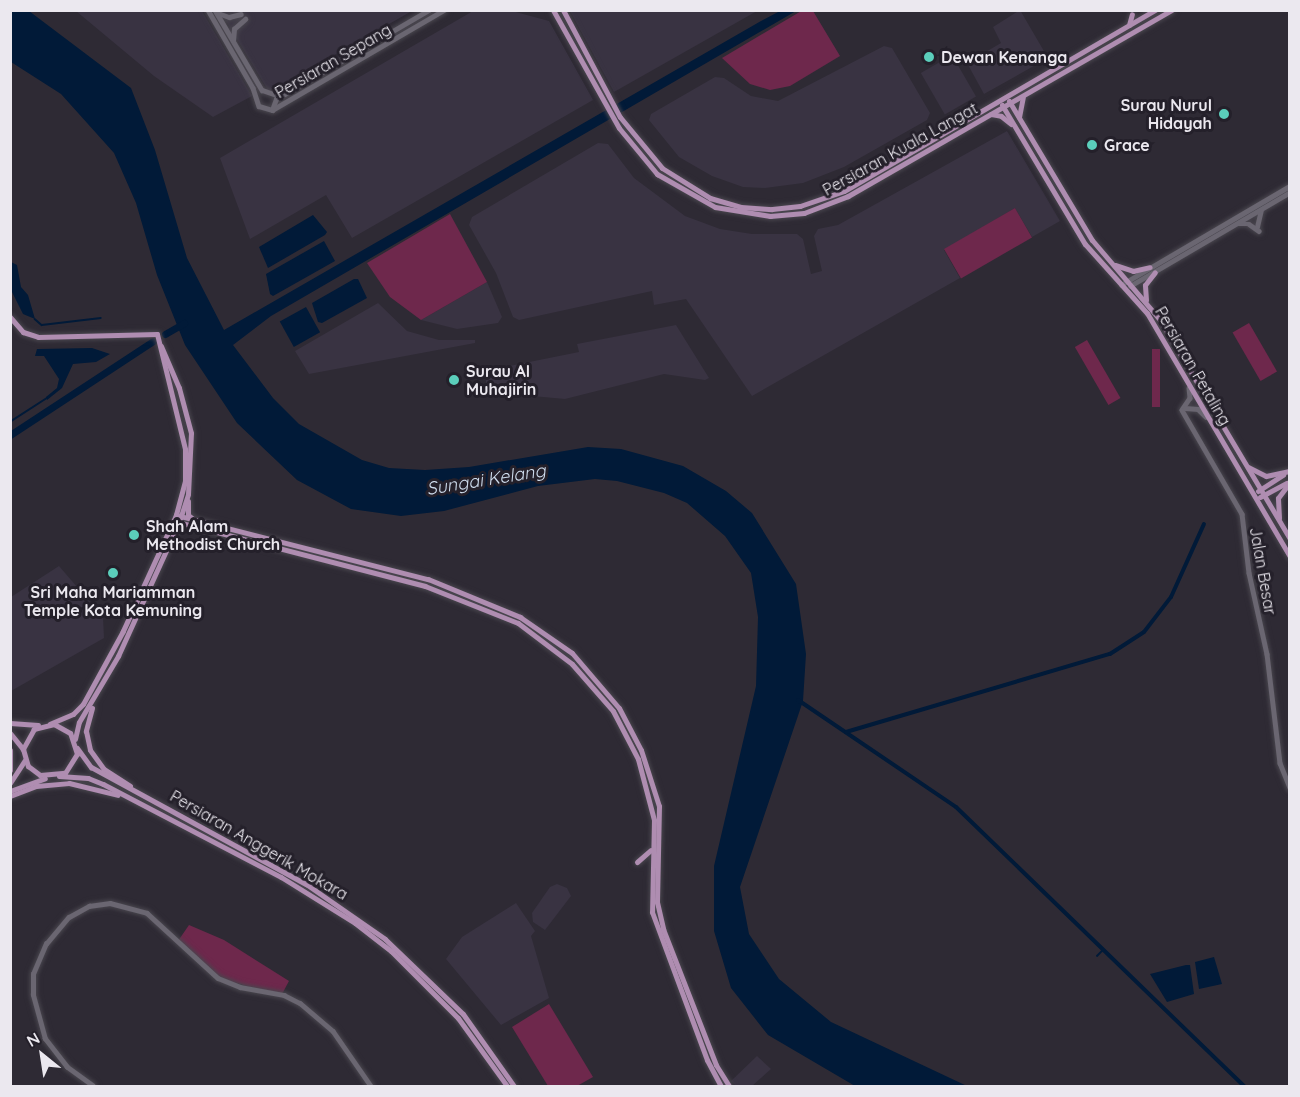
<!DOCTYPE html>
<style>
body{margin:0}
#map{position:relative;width:1300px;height:1097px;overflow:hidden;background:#2e2a34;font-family:Quicksand,sans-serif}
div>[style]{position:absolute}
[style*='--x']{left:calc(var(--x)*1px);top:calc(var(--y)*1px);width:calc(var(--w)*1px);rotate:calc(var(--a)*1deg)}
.built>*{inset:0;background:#393342;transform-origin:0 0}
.green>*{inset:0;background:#6e284c;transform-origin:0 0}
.water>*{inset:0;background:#011a38;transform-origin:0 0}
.stream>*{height:1.5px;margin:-0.75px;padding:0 0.75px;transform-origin:0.75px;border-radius:0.75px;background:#011a38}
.canal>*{height:4px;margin:-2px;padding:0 2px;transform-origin:2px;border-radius:2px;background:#011a38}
.river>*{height:7px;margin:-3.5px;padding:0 3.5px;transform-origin:3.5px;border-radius:3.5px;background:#011a38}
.roads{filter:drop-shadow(0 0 2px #49464e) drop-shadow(0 0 2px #49464e)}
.minor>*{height:4.5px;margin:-2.25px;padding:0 2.25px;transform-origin:2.25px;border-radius:2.25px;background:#6a6671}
.major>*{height:5px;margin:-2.5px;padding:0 2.5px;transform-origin:2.5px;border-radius:2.5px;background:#af8db1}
.dots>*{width:16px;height:16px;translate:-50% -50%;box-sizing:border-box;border:3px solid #24202a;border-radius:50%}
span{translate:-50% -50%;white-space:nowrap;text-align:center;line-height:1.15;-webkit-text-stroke:6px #24202a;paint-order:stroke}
.poi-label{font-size:16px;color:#ebe8ef;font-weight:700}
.left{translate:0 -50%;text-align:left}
.right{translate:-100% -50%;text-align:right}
.street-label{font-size:16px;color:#ebe8ef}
.water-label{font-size:18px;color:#cfddee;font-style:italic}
.frame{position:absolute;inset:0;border:12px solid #ebe8ef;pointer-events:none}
.north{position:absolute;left:12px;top:1025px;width:60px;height:60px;-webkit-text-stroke:4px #24202a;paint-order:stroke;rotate:330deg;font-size:16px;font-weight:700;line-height:24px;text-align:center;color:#ebe8ef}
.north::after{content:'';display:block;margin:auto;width:21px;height:27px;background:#ebe8ef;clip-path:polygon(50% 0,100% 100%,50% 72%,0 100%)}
</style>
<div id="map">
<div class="built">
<i style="clip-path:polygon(1020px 10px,1048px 58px,984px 94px,967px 63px,1001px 43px,993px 27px)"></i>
<i style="clip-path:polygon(76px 11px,202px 11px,252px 96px,213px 117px,154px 76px)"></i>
<i style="clip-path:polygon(220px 11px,412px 11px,269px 92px)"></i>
<i style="clip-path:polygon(473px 11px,512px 11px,549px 21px,593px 100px,352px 238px,326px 195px,250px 239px,220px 158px)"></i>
<i style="clip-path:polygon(570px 11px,757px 11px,614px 92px)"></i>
<i style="clip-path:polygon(884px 46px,892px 48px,930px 113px,927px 120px,844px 167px,803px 183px,765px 188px,743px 187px,712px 176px,679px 157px,649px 120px,651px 114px,715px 77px,724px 78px,751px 96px,778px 101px)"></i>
<i style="left:952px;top:55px;width:48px;height:36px;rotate:60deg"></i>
<i style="clip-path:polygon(1007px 131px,1060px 221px,1032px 237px,1015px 208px,944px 250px,960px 278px,752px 396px,686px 299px,654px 305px,652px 291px,519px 320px,513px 317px,496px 273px,469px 225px,472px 217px,598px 143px,608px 144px,634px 178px,685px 216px,720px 229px,752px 234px,797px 234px,803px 239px,811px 274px,822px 271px,814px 236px,818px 229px,838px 225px)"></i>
<i style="clip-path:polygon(487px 282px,502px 317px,498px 323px,457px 329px,421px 320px)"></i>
<i style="clip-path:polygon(378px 303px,407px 331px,439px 340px,475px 340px,475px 343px,309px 374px,295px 351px)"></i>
<i style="clip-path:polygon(676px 325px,709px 378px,705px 380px,664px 374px,565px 399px,488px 392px,484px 371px,579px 352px,577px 344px)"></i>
<i style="clip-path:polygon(59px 566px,103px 617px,104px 638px,11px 691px,11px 597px)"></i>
<i style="clip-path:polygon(557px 884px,567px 888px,571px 896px,545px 930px,533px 922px,532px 913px,550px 887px)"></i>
<i style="clip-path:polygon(516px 903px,535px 931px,531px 936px,549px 998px,501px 1025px,446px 959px,462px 937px)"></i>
<i style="clip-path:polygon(757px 1056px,771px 1069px,752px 1086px,736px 1086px,731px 1081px)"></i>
</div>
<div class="green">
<i style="clip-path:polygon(803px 10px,813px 11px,840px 56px,790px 86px,770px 90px,750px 84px,722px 58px)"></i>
<i style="left:1015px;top:208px;width:34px;height:82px;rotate:60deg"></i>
<i style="clip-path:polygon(450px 214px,487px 282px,421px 320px,390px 297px,367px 263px)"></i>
<i style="left:1249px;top:323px;width:56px;height:19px;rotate:60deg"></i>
<i style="left:1087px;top:340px;width:67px;height:14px;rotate:60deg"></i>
<i style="left:1152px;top:349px;width:8px;height:58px"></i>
<i style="clip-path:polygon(189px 925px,224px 940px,289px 981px,281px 996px,219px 978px,178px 941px)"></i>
<i style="clip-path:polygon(549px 1004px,593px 1077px,577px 1086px,548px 1086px,512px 1027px)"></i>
</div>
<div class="water">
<i style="clip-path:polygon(10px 11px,29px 11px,131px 88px,155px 150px,187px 258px,224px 330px,761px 21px,780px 11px,796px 11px,271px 316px,233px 345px,273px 398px,299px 424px,362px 460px,389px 468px,425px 470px,469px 467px,588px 447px,621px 449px,683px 466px,726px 491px,752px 513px,796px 584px,806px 654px,803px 701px,740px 887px,749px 934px,779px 979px,831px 1022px,967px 1086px,855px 1086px,768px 1035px,731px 988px,714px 931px,714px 866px,756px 686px,758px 617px,751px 573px,725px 536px,687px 503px,664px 493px,617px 481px,595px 479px,538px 486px,444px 511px,401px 516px,351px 509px,297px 480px,237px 423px,185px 345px,157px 275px,136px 203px,114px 153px,61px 94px,11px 62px)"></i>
<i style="clip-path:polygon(313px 215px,327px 232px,325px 235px,268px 268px,259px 247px)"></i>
<i style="clip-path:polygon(324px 241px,335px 261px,273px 296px,270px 294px,266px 274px)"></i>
<i style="clip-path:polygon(11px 262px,17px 265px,21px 287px,28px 295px,35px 319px,23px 314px,11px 290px)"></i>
<i style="clip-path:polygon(354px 279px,358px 279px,367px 298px,322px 323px,318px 322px,312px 303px)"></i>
<i style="left:306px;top:307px;width:29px;height:30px;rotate:61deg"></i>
<i style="clip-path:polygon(92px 348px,110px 354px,96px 362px,73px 364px,62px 388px,47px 400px,46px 397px,57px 388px,59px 379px,44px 356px,35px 356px,37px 349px)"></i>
<i style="clip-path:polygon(1214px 957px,1222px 984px,1199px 989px,1195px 962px)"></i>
<i style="clip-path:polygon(1186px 965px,1190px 965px,1194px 994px,1167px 1002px,1150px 974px)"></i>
</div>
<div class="stream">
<i style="--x:35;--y:319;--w:9;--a:41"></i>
<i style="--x:42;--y:325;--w:59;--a:-6.8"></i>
<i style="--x:10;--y:422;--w:44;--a:-33"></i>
<i style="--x:1097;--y:956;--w:7;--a:-45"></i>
</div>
<div class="canal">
<i style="--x:798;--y:700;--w:191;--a:34.1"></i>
<i style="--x:956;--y:807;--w:401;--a:44.1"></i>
<i style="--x:846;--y:732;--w:275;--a:-16.5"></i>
<i style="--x:1110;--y:654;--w:40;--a:-32.9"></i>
<i style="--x:1144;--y:632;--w:44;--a:-52.4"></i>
<i style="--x:1171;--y:597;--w:80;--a:-65.7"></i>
</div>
<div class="river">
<i style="--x:165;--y:334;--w:22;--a:-30"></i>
<i style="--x:10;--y:435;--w:171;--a:-33.3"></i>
</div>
<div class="roads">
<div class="minor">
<i style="--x:208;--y:10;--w:90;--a:60"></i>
<i style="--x:253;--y:88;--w:19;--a:72"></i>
<i style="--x:259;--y:106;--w:14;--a:17"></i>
<i style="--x:215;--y:10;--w:93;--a:59.6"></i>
<i style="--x:262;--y:90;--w:18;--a:19"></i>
<i style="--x:218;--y:13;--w:12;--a:20"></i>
<i style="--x:229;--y:17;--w:12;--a:-14"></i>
<i style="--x:233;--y:41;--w:12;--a:-85"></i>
<i style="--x:234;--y:29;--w:15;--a:-42"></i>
<i style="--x:272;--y:110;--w:199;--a:-30.2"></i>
<i style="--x:272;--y:110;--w:12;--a:-70"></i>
<i style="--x:276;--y:99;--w:177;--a:-30.2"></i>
<i style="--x:1237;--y:224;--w:12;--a:0"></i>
<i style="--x:1249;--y:224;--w:12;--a:35"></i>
<i style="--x:1257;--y:227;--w:17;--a:-77"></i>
<i style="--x:1121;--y:285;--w:196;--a:-30.4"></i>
<i style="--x:1130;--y:286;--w:186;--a:-30.4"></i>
<i style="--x:1189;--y:388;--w:10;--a:84"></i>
<i style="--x:1190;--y:398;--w:14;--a:124"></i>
<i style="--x:1182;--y:410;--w:120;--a:60"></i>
<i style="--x:1242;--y:514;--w:59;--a:83.2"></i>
<i style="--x:1249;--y:573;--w:83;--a:77.5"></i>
<i style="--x:1267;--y:654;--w:110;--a:83.2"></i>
<i style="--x:1280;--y:763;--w:27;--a:68"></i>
<i style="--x:1185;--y:408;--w:13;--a:4"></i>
<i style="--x:1198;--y:409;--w:11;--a:45"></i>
<i style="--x:93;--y:1086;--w:32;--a:-144"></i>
<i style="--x:67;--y:1067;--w:36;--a:-128"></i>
<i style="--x:45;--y:1039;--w:46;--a:-105.3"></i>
<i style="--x:33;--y:995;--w:21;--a:-90"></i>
<i style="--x:33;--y:974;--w:33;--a:-67"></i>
<i style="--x:46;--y:944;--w:35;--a:-50"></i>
<i style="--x:69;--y:917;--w:23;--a:-29"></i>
<i style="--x:89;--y:906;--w:21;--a:-8"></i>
<i style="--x:110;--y:903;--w:38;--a:15"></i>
<i style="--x:147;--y:913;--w:96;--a:42.5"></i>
<i style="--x:218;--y:978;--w:24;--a:22"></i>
<i style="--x:240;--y:987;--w:45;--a:10.3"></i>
<i style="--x:284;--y:995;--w:18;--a:27"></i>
<i style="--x:300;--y:1003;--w:43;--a:40.3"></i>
<i style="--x:333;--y:1031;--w:67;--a:55.4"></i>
</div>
<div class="major">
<i style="--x:553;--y:10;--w:135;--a:60.8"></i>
<i style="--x:619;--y:128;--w:60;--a:50.4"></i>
<i style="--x:657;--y:174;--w:67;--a:29.6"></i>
<i style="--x:715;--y:207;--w:56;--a:9.3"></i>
<i style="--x:770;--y:216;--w:34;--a:-5"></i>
<i style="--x:804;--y:213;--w:47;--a:-21.1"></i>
<i style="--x:848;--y:196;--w:373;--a:-29.9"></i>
<i style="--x:563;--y:10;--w:121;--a:62"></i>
<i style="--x:620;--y:117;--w:66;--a:50.5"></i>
<i style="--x:662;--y:168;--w:57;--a:32"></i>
<i style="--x:710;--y:198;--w:32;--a:16"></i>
<i style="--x:741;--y:207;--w:31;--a:4"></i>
<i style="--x:772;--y:209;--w:28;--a:-6"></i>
<i style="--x:800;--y:206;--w:46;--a:-18.8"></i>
<i style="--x:844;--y:191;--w:360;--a:-30.2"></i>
<i style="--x:1129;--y:25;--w:11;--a:-75"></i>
<i style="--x:1009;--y:101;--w:162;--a:59.2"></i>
<i style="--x:1092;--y:240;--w:105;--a:49.6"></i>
<i style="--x:1160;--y:320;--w:255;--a:59.3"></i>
<i style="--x:1002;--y:105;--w:162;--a:59.2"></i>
<i style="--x:1085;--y:244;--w:93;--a:48.1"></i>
<i style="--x:1147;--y:313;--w:283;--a:59.6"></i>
<i style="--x:991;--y:114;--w:10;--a:11"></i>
<i style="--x:1001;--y:116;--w:13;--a:39"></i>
<i style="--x:1019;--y:117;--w:20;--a:-79"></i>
<i style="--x:1115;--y:265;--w:19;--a:18"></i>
<i style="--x:1133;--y:271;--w:17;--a:-13"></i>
<i style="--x:1146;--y:300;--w:15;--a:-94"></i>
<i style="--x:1145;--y:285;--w:16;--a:-52"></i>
<i style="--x:10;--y:317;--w:20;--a:49"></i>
<i style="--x:23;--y:332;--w:16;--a:18"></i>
<i style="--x:38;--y:337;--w:119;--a:-1.4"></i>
<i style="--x:157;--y:334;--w:118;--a:76.3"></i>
<i style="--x:185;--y:449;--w:32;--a:90"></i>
<i style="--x:185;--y:481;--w:35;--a:105"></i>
<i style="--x:176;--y:515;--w:128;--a:114.6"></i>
<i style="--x:123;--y:631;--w:83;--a:118.7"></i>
<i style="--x:83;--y:704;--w:14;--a:135"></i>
<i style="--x:73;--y:714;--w:25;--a:157"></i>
<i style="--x:1248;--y:467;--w:20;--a:27"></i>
<i style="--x:1266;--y:476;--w:25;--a:-12"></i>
<i style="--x:1258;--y:491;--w:30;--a:-33"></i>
<i style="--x:1260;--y:497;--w:30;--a:-28"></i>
<i style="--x:188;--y:501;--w:14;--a:90"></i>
<i style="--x:188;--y:515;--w:6;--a:39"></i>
<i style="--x:176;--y:515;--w:260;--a:14.3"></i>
<i style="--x:428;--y:579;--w:100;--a:22.4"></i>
<i style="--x:520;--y:617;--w:63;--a:34.7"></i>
<i style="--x:572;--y:653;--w:72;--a:49.5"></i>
<i style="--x:619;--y:708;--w:47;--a:62.4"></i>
<i style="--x:641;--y:750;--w:59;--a:72.2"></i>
<i style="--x:659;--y:806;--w:96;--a:91.2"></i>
<i style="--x:657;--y:902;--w:28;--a:77"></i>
<i style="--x:663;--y:929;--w:146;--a:68.7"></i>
<i style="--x:716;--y:1065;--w:25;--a:58"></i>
<i style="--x:1279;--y:518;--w:20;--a:-93"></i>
<i style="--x:1278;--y:498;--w:20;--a:-53"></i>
<i style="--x:174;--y:521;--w:259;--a:14.5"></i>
<i style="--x:425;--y:586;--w:100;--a:21.7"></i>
<i style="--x:518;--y:623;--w:68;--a:37.2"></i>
<i style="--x:572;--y:664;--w:62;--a:48.9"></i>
<i style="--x:613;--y:711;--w:54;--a:62.5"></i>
<i style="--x:638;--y:759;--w:63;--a:75.3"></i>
<i style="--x:654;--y:820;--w:92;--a:91.2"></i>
<i style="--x:652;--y:912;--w:158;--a:69.6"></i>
<i style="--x:707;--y:1060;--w:30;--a:62"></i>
<i style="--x:92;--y:708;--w:24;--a:105"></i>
<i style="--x:86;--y:731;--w:19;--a:78"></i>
<i style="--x:90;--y:750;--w:24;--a:54"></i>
<i style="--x:104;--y:769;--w:31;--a:33"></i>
<i style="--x:10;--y:723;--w:28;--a:4"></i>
<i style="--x:10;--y:733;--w:21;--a:51"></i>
<i style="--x:23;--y:749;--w:18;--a:74"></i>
<i style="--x:28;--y:766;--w:15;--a:37"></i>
<i style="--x:40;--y:775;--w:25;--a:-5"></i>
<i style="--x:65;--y:773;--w:22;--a:-58"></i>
<i style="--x:77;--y:754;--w:22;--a:-108"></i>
<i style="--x:70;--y:733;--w:18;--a:-151"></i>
<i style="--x:54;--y:724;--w:21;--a:166"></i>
<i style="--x:34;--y:729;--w:23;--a:119"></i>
<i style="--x:75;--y:739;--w:17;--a:-77"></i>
<i style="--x:79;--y:722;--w:77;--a:-59.4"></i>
<i style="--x:118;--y:656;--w:147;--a:-65.5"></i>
<i style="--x:179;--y:522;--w:29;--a:-72"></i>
<i style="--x:188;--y:494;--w:61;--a:-87.2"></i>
<i style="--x:191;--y:433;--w:47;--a:-104.9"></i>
<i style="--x:179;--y:388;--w:46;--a:-113.2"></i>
<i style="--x:77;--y:748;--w:24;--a:54"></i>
<i style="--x:91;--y:767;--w:245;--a:28.6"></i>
<i style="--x:306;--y:884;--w:96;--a:34.8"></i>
<i style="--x:385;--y:939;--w:108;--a:43.9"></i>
<i style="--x:463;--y:1014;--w:88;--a:54.7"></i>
<i style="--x:10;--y:750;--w:20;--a:90"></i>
<i style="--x:59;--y:776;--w:29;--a:4"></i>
<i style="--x:88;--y:778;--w:16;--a:22"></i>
<i style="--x:103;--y:784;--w:201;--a:27.6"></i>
<i style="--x:281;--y:877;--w:87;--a:31.9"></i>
<i style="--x:355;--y:923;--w:46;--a:37.9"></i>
<i style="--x:391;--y:951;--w:95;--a:45"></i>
<i style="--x:458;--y:1018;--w:84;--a:54.2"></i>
<i style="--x:10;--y:783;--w:27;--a:-57"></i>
<i style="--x:10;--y:791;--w:37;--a:-20"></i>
<i style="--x:10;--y:796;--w:28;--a:-21"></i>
<i style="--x:36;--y:786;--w:33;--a:-5"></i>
<i style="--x:69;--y:783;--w:50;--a:13.8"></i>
<i style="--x:637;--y:862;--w:18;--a:-41"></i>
</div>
</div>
<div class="dots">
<i style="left:929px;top:57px;background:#5bcebb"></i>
<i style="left:1224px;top:114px;background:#5bcebb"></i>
<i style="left:1092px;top:145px;background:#5bcebb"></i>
<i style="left:454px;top:380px;background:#5bcebb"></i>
<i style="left:134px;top:535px;background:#5bcebb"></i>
<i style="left:113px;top:573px;background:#5bcebb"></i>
</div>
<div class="poi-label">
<span class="left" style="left:941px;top:57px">Dewan Kenanga</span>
<span class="right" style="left:1212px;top:114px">Surau Nurul<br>Hidayah</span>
<span class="left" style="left:1104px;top:145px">Grace</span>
<span class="left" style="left:466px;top:380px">Surau Al<br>Muhajirin</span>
<span class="left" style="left:146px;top:535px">Shah Alam<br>Methodist Church</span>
<span style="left:113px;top:601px">Sri Maha Mariamman<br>Temple Kota Kemuning</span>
</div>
<div class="street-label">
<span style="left:333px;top:61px;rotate:-30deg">Persiaran Sepang</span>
<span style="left:900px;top:149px;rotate:-29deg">Persiaran Kuala Langat</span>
<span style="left:1193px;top:366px;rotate:60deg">Persiaran Petaling</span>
<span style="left:1263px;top:571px;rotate:80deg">Jalan Besar</span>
<span style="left:259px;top:845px;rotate:30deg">Persiaran Anggerik Mokara</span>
</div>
<div class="water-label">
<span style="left:486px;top:480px;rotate:-9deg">Sungai Kelang</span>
</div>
<div class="frame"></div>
<div class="north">N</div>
</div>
